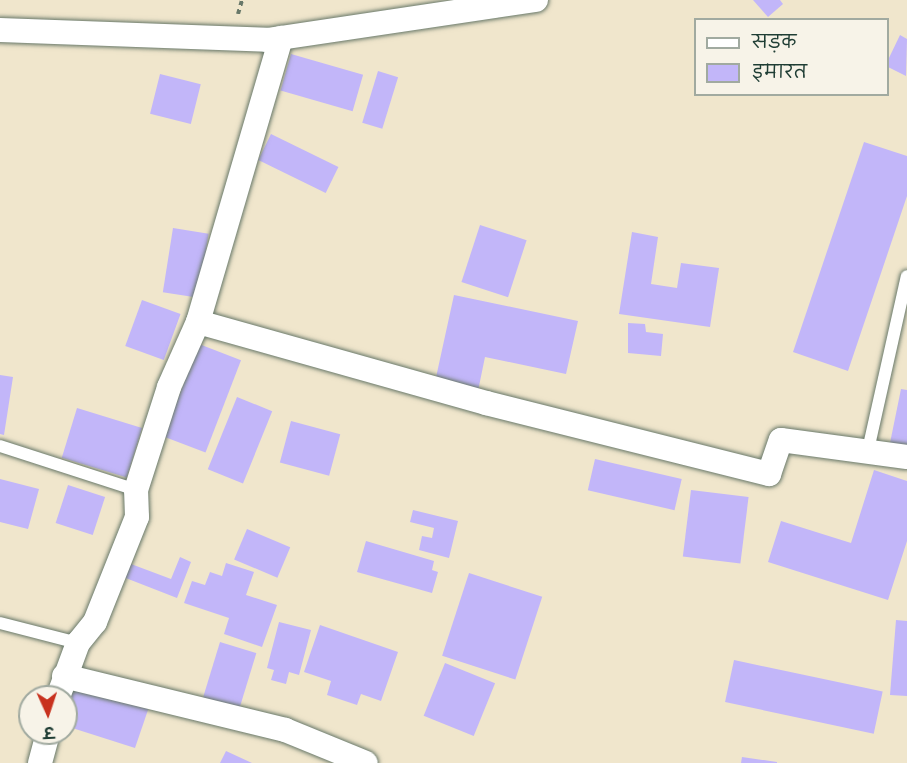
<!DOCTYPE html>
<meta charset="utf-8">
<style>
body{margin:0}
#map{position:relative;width:907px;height:763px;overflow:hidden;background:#f0e6cc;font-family:"Balsamiq Sans","Playpen Sans Deva",sans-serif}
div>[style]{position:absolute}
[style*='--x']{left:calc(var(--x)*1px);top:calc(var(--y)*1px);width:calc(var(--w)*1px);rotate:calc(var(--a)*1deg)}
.building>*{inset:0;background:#c2b6f9;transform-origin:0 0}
.path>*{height:4px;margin-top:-2px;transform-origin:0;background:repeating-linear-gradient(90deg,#687869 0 4.5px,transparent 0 9px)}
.roads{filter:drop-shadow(0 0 2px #687869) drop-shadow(0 0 2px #687869)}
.lane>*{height:12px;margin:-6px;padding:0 6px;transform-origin:6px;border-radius:6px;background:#fff}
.street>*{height:24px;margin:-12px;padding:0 12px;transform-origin:12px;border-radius:12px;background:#fff}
span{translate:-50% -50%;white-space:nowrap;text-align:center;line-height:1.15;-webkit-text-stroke:4.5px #f7f3e8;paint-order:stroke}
.legend{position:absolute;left:694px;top:18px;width:195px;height:78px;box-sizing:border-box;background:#f7f3e8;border:2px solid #a1aaa0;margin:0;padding:8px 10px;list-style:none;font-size:18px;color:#1f3d34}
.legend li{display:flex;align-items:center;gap:12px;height:30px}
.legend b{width:30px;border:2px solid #a1aaa0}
.north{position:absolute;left:18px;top:685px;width:60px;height:60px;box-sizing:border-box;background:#f7f3e8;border:2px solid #a1aaa0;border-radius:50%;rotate:177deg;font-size:16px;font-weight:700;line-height:24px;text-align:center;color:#1f3d34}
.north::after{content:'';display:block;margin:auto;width:21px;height:27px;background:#c8321e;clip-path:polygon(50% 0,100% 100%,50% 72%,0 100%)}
</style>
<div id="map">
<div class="building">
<i style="clip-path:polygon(753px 0,780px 0,783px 4px,768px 17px)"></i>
<i style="clip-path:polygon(900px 35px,907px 39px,906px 76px,888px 67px,888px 60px)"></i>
<i style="left:291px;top:54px;width:75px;height:38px;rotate:16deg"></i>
<i style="left:378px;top:71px;width:21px;height:54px;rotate:17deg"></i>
<i style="left:160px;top:74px;width:42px;height:41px;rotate:14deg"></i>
<i style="left:271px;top:134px;width:75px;height:29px;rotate:26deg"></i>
<i style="clip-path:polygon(864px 142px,907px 156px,907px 196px,848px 371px,793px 352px)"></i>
<i style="left:480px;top:225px;width:49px;height:60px;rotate:18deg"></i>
<i style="left:173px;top:228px;width:36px;height:65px;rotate:9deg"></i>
<i style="clip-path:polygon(632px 232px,658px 237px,651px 284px,677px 288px,681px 263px,719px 268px,710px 327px,619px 314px)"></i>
<i style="clip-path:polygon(454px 295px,578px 321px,566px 374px,485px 357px,478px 391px,435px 382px)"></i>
<i style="left:142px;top:300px;width:41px;height:49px;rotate:20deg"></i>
<i style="clip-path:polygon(628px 323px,645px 324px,646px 332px,663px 334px,661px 356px,628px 353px)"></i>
<i style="left:199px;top:344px;width:45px;height:99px;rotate:21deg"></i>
<i style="clip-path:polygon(0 375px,13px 377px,4px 435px,0 434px)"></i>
<i style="clip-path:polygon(901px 389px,907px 390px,907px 447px,890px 443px)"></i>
<i style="left:237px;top:397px;width:38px;height:78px;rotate:22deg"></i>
<i style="left:77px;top:408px;width:68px;height:52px;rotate:17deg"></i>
<i style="left:291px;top:421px;width:51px;height:43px;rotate:15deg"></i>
<i style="left:595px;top:459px;width:89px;height:32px;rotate:13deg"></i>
<i style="clip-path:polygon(874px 470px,907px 481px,907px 541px,888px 600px,768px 562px,781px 521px,851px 543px)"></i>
<i style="clip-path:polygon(0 479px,39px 489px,28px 529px,0 522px)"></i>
<i style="left:68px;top:485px;width:39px;height:40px;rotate:18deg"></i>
<i style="left:691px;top:490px;width:58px;height:67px;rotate:7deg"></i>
<i style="clip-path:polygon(413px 510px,458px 521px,449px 558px,419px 550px,422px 536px,432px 538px,434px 528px,410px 522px)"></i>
<i style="left:247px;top:529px;width:47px;height:33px;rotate:23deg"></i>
<i style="clip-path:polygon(366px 541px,434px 561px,432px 570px,438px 572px,432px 593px,357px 572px)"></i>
<i style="clip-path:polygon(180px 557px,191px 562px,177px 598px,118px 575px,123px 561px,171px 579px)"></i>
<i style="clip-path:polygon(226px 563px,254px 572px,246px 595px,277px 605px,262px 647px,224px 634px,229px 618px,184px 603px,192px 581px,205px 585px,210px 572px,222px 576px)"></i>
<i style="left:469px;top:573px;width:77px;height:87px;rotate:18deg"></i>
<i style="clip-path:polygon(896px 620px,907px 621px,907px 696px,890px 695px)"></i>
<i style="clip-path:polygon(279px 622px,311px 630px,299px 675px,289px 672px,286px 684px,271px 680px,274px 670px,267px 668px)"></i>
<i style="clip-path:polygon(320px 625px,398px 652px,381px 701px,361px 694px,357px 705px,327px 695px,331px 681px,304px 672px)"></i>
<i style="left:220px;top:642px;width:38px;height:64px;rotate:17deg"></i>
<i style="left:734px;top:660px;width:152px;height:43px;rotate:12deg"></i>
<i style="left:445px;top:663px;width:54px;height:57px;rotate:22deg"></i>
<i style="clip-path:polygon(75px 684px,149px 707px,135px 748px,66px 726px,66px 713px)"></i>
<i style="clip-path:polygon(226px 751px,252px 763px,220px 763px)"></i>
<i style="clip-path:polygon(742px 757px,777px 762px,777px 763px,741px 763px)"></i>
</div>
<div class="path">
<i style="--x:238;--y:14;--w:15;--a:-74"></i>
</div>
<div class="roads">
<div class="lane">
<i style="--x:0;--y:446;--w:143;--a:17.9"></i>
<i style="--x:868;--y:450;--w:178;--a:-77.4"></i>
<i style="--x:0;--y:623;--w:81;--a:14.4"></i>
</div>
<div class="street">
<i style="--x:0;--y:30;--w:267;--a:2.1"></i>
<i style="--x:267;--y:40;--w:272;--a:-8.5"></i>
<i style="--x:281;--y:38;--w:296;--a:106.3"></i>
<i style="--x:198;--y:322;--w:299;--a:15.7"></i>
<i style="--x:486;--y:403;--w:292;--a:14.1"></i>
<i style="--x:769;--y:474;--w:36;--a:-71"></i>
<i style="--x:781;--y:440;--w:127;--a:7.7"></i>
<i style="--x:64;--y:676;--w:228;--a:13.7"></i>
<i style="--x:285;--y:730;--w:87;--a:22.2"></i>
<i style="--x:58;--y:697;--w:58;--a:-69.7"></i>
<i style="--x:78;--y:643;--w:27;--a:-51"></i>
<i style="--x:95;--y:622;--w:113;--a:-68.2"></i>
<i style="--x:137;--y:517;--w:27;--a:-92"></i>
<i style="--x:136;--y:490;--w:108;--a:-72.2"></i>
<i style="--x:169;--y:387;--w:71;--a:-66"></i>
<i style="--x:40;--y:763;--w:31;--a:-75"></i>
</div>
</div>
<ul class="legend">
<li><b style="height:8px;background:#fff"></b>सड़क</li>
<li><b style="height:16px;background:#c2b6f9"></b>इमारत</li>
</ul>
<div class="north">उ</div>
</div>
